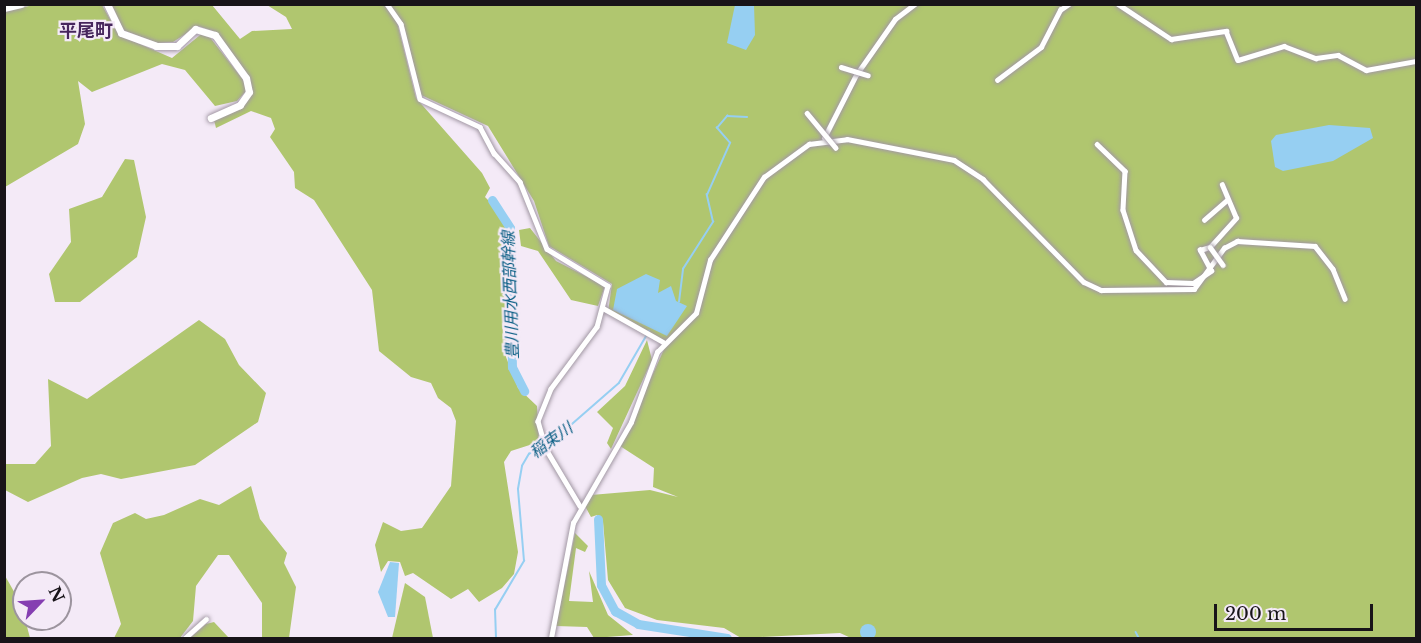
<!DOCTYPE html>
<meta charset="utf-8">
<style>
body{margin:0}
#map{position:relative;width:1421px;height:643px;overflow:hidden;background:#f4eaf7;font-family:"Libre Baskerville","Noto Sans JP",serif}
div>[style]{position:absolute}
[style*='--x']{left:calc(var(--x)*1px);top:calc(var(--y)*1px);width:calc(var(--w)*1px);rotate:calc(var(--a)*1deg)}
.green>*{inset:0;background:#b0c66f}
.water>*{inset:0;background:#96cff2}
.round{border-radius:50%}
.stream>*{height:1.5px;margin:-0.75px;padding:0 0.75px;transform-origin:0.75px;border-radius:0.75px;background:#96cff2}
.river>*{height:9px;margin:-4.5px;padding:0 4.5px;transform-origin:4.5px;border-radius:4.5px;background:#96cff2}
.roads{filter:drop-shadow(0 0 2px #a298a4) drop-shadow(0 0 2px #a298a4)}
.street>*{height:4.5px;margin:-2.25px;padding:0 2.25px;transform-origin:2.25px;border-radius:2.25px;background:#fff}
.secondary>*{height:7px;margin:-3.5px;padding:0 3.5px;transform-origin:3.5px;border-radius:3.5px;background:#fff}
.bridges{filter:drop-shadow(0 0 2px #a298a4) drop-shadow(0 0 2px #a298a4)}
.street-bridge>*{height:4.5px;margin:-2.25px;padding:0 2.25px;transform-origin:2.25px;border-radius:2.25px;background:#fff}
span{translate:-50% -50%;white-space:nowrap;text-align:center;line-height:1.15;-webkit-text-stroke:4.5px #f4eaf7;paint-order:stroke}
.water-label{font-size:16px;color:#095e84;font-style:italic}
.quarter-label{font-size:18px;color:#47265d;font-weight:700}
.frame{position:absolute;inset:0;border:6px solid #181419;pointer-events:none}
.north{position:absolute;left:12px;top:571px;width:60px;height:60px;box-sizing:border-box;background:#f4eaf7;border:2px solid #9c949e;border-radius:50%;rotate:65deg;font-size:16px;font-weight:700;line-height:24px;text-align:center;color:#181419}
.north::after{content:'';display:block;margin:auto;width:21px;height:27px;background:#853eb1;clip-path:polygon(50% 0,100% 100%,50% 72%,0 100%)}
.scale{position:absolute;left:1214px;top:604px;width:159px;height:27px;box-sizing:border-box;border:3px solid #181419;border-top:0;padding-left:8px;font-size:18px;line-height:21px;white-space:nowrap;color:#181419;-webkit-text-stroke:4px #f4eaf7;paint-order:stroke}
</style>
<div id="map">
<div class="green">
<i style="clip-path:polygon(34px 5px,102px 5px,119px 35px,172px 58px,205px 31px,244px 81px,246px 91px,237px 101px,215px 106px,185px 70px,162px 64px,92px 92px,78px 81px,85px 124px,78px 144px,5px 187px,5px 11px)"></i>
<i style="clip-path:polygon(112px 5px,212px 5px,240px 39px,252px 31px,292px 29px,286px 17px,267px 5px,384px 5px,397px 22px,416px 98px,482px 173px,490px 188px,485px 197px,504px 216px,509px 232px,506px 357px,518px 388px,537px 406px,539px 442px,511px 451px,504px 462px,518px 552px,514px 574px,502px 588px,479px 602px,468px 589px,451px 599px,413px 573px,405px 576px,400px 562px,388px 561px,381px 572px,375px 545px,383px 522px,401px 531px,422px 528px,451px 486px,456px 421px,451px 408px,438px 398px,431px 383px,411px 377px,379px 351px,372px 290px,314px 200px,295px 188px,294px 172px,270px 137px,275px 129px,271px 118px,251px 111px,216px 128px,214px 120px,242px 108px,251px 94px,216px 32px,198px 26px,173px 42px,157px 43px,123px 30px)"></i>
<i style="clip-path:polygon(389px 5px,1416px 5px,1416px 638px,851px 638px,840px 633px,741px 638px,724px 628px,657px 620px,625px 608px,608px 580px,603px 522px,597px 515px,591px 517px,585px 506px,591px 495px,650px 490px,678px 497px,653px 487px,654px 468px,620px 446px,666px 345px,608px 312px,612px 284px,549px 246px,534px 201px,488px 126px,421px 95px,403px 23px)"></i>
<i style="clip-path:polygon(125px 159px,134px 160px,146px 217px,137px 257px,80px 302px,55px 302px,49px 274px,71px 242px,69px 209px,102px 197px)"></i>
<i style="clip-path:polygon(530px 228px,556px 261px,605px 286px,598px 306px,571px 300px,538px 251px,521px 246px,519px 230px)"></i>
<i style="clip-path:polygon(199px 320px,225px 339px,239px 365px,266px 393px,258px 422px,195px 465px,121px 479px,101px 474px,82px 478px,28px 502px,5px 490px,5px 464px,35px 464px,51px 446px,48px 379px,87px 399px)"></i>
<i style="clip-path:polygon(647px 340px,652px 360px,611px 449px,607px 443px,613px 428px,597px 412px,625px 386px)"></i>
<i style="clip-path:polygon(251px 486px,260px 519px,287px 553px,284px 563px,296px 587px,289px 638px,262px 638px,262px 603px,229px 555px,218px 555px,196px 586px,193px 621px,180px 638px,114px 638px,121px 624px,100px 553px,113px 523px,135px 513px,146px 519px,164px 515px,200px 499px,219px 505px)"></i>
<i style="clip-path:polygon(575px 533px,588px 546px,585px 552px,576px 548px,569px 601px,593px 602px,589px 571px,608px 615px,633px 635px,594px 638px,587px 627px,556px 626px)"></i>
<i style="clip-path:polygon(4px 574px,21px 604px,30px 638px,5px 638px)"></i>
<i style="clip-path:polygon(405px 583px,425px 597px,433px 638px,392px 638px)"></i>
<i style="clip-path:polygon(214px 622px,229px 638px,190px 638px,206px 624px)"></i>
</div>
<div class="water">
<i style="clip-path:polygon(735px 5px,754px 5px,755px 35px,746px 50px,727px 43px)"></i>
<i style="clip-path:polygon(1329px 125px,1370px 128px,1373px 138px,1333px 161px,1283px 171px,1275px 167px,1271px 141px,1276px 135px)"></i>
<i style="clip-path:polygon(646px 274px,660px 280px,658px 293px,671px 286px,676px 301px,687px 306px,667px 336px,613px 310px,617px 289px)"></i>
<i style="clip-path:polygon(390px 562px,399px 563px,395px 617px,388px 617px,378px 592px)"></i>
<i class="round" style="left:860px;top:624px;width:16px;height:16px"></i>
</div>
<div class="stream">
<i style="--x:679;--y:302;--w:33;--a:-83"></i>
<i style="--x:683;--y:269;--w:56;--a:-57.4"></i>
<i style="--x:713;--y:222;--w:28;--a:-103"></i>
<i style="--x:707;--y:195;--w:57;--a:-66.1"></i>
<i style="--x:730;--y:143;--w:20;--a:-131"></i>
<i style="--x:717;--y:128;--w:16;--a:-50"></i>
<i style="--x:727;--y:116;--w:20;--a:3"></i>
<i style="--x:548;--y:445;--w:94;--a:-41.1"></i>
<i style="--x:619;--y:383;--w:60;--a:-60"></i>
<i style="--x:1136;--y:632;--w:7;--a:63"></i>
<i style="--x:496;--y:638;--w:28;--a:-92"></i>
<i style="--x:495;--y:610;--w:57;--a:-59.4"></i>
<i style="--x:524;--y:561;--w:72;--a:-94.8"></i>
<i style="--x:518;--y:489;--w:23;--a:-80"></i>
<i style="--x:522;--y:466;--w:14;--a:-60"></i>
<i style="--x:529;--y:454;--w:16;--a:-27"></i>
</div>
<div class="river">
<i style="--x:492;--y:200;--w:33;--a:57"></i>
<i style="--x:510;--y:228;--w:139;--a:89.2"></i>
<i style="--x:512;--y:367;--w:27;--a:63"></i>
<i style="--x:598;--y:519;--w:66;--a:87.4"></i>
<i style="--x:601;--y:585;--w:30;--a:62"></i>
<i style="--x:615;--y:611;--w:26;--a:29"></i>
<i style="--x:638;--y:624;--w:90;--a:8.9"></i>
</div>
<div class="roads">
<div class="street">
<i style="--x:387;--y:4;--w:24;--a:55"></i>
<i style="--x:401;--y:24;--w:77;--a:75.8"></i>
<i style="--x:420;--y:99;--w:66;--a:25"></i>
<i style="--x:480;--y:127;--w:30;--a:62"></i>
<i style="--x:494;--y:153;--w:39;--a:48"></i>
<i style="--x:520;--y:182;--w:72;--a:68.1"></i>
<i style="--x:547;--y:249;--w:71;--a:31.2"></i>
<i style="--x:608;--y:286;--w:42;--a:105"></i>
<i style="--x:597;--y:327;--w:77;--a:126.6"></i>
<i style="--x:551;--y:389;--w:35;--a:112"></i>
<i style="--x:538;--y:421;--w:29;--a:74"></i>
<i style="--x:546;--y:449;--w:66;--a:59.2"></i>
<i style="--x:1118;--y:4;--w:64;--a:33.4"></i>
<i style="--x:1171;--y:39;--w:56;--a:-8.3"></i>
<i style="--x:1226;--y:31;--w:31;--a:68"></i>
<i style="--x:1238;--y:60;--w:48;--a:-16.9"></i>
<i style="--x:1284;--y:46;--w:34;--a:21"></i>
<i style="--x:1316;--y:58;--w:22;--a:-8"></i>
<i style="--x:1338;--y:55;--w:32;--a:28"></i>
<i style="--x:1366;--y:70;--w:51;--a:-10.2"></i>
<i style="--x:997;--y:80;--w:55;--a:-36.9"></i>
<i style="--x:1041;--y:47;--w:42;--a:-62.8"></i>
<i style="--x:1060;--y:10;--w:11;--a:-34"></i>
<i style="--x:824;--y:138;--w:71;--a:-63.1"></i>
<i style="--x:856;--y:75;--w:68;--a:-55.1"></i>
<i style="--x:895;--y:19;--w:25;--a:-37"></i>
<i style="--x:1097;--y:144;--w:39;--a:44"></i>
<i style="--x:1125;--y:171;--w:39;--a:93"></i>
<i style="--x:1123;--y:210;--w:42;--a:72"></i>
<i style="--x:1136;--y:250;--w:44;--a:46.8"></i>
<i style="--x:1166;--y:282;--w:27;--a:2"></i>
<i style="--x:1193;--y:283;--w:22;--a:-34"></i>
<i style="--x:1211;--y:271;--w:24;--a:-118"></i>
<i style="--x:1200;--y:250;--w:10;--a:-17"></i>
<i style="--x:1210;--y:247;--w:39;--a:-48"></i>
<i style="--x:1236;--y:218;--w:36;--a:-113"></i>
<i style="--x:1204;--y:220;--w:30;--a:-41"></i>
<i style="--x:603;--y:308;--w:69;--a:29.5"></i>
<i style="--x:185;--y:638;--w:28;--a:-42"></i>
<i style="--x:551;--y:638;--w:117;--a:-79.2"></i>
<i style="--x:573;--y:523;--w:116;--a:-60.1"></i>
<i style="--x:631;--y:422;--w:75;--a:-69.6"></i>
<i style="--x:657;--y:352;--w:55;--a:-45"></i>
<i style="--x:696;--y:313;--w:55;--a:-75.2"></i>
<i style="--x:710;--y:260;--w:99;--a:-57"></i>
<i style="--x:764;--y:177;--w:56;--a:-36.3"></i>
<i style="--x:809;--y:144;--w:38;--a:-7"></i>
<i style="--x:847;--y:139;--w:109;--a:11.1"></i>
<i style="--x:954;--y:160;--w:35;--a:33"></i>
<i style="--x:983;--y:179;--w:144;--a:45.6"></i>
<i style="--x:1084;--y:282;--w:19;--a:25"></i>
<i style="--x:1101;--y:290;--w:93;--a:-0.6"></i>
<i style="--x:1194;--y:289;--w:51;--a:-53.8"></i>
<i style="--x:1224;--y:248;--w:15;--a:-28"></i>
<i style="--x:1237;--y:241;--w:78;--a:3.7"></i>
<i style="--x:1315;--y:246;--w:29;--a:52"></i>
<i style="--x:1333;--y:269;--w:32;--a:68"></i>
</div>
<div class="secondary">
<i style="--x:107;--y:4;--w:32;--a:64"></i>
<i style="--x:121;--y:33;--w:37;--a:20"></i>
<i style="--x:156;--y:46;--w:21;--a:0"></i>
<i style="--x:177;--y:46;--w:25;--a:-43"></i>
<i style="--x:195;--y:29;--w:21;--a:17"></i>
<i style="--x:215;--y:35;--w:53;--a:54.2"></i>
<i style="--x:246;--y:78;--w:14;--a:78"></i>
<i style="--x:249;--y:92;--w:16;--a:125"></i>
<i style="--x:240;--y:105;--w:32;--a:156"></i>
<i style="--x:4;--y:8;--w:17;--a:-13"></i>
</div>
</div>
<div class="bridges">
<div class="street-bridge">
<i style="--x:841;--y:67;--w:28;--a:17"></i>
<i style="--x:807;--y:113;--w:45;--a:50.4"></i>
<i style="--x:1210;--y:247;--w:22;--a:54"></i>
</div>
</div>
<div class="water-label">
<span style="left:510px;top:295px;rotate:-92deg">豊川用水西部幹線</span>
<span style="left:551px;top:440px;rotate:-36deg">稲束川</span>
</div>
<div class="quarter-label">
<span style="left:86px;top:31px">平尾町</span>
</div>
<div class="frame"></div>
<div class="north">N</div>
<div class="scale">200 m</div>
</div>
